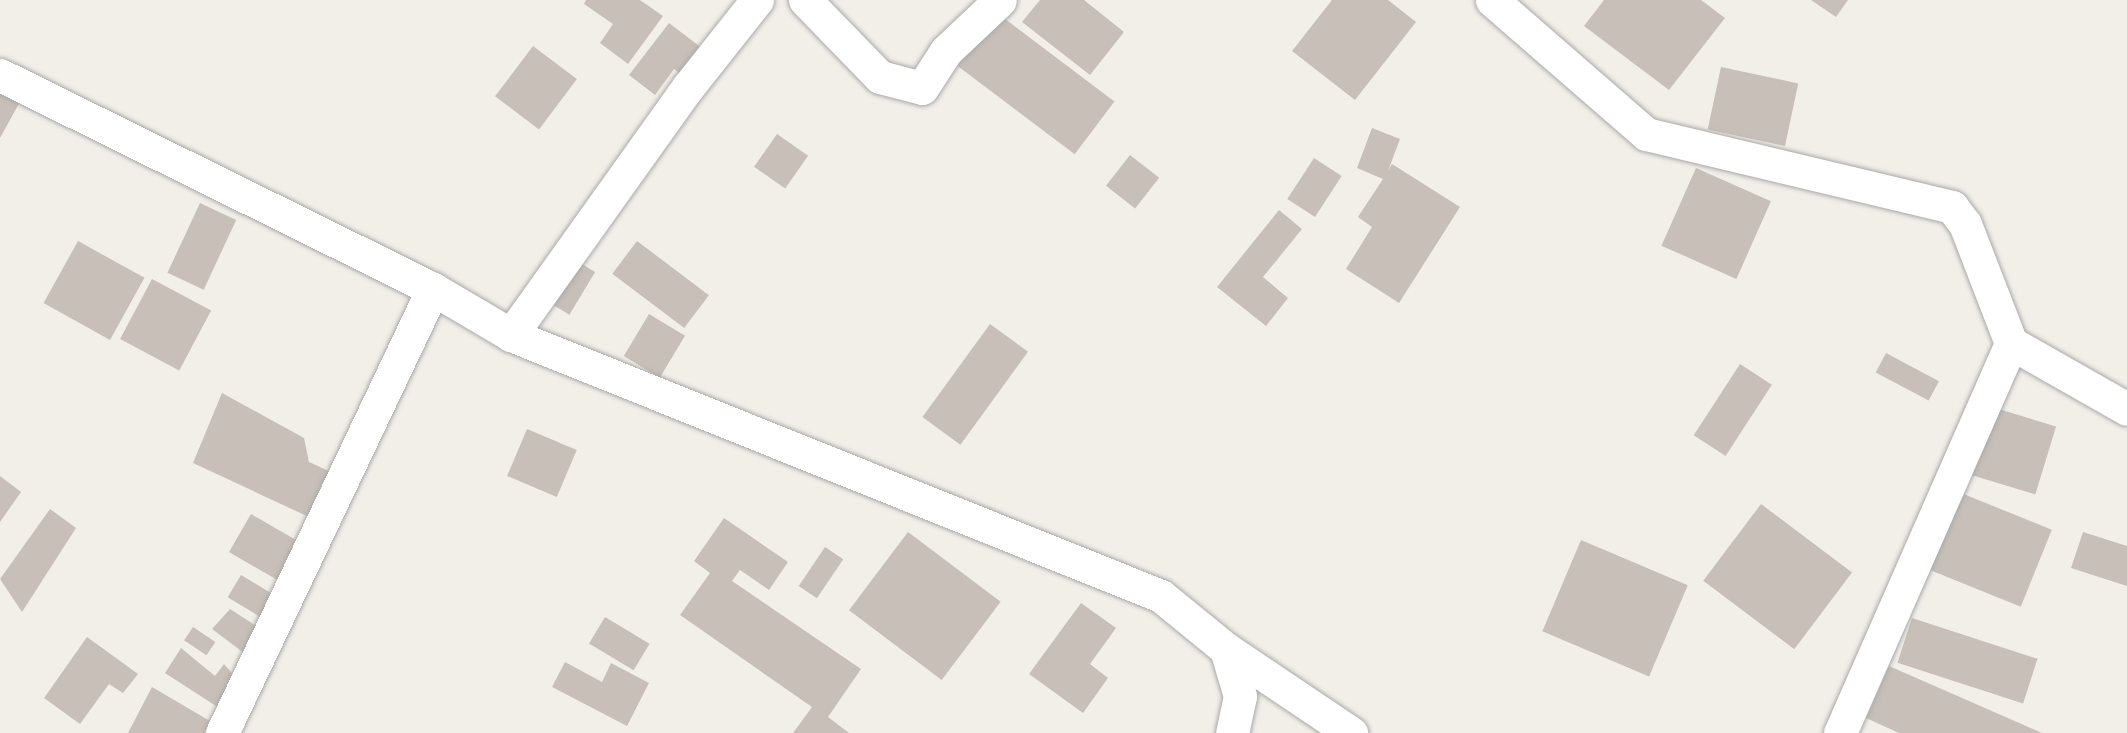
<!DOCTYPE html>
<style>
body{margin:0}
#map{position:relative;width:2127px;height:733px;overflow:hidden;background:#f2efe9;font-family:"Golos Text",sans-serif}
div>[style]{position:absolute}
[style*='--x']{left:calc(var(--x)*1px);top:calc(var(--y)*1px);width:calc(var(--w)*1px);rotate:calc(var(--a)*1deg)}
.building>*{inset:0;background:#c7bfb8;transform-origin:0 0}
.roads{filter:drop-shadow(0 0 2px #a9a9a9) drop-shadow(0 0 2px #a9a9a9)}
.minor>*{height:33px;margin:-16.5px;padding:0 16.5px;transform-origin:16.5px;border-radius:16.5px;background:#fff}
span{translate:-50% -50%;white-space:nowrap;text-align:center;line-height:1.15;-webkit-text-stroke:6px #fff;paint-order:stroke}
</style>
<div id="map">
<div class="building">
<i style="clip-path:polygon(586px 0,640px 0,663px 16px,628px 64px,600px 43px,613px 24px,584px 4px)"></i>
<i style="clip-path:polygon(1040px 0,1084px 0,1124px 32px,1090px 75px,1022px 22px)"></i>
<i style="clip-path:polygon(1332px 0,1388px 0,1416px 22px,1355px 100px,1292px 51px)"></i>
<i style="clip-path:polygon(1604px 0,1701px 0,1725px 18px,1669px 90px,1584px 26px)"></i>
<i style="clip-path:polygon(1811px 0,1848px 0,1836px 17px)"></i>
<i style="left:997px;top:13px;width:147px;height:66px;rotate:37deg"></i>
<i style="clip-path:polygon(669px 23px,711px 55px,691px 81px,674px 69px,655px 95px,629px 75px)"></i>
<i style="left:533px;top:46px;width:55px;height:63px;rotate:37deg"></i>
<i style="left:1721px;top:67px;width:79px;height:64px;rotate:12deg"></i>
<i style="clip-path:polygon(0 93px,21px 100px,0 138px)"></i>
<i style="clip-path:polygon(1372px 128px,1400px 139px,1388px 171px,1392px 164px,1460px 207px,1399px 303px,1346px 269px,1372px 227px,1358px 217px,1383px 179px,1357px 168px)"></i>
<i style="left:777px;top:134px;width:38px;height:40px;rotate:35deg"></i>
<i style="left:1130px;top:155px;width:37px;height:39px;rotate:38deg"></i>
<i style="left:1314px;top:158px;width:33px;height:49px;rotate:33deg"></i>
<i style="left:1696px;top:168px;width:82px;height:85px;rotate:24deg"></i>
<i style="left:200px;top:203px;width:40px;height:77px;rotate:25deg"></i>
<i style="clip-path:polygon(1279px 210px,1302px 229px,1263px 277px,1288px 298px,1266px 326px,1217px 287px)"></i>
<i style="left:78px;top:241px;width:76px;height:71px;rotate:29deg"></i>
<i style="left:637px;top:241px;width:90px;height:41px;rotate:37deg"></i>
<i style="left:572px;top:258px;width:27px;height:50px;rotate:31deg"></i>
<i style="left:152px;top:279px;width:67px;height:68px;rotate:28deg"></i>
<i style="left:649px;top:314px;width:42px;height:49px;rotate:31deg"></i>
<i style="left:990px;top:324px;width:47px;height:115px;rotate:36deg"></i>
<i style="left:1886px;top:353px;width:60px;height:22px;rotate:28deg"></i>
<i style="left:1740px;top:364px;width:38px;height:85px;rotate:33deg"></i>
<i style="clip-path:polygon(222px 393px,304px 438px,309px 462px,331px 472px,311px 518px,193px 463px)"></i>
<i style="left:1992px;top:407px;width:67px;height:71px;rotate:17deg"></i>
<i style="left:527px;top:429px;width:54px;height:51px;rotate:23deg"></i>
<i style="clip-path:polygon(0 476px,21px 492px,0 522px)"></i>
<i style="left:1961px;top:493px;width:98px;height:83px;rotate:22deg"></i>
<i style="left:1761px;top:504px;width:114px;height:96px;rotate:37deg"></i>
<i style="clip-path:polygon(50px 509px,76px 528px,22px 612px,0 579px)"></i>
<i style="left:251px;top:514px;width:62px;height:44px;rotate:30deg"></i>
<i style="clip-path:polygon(724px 518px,788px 562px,769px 590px,740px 570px,732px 581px,861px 669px,828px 717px,849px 733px,793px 733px,812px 707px,680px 615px,710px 573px,694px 561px)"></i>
<i style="left:908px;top:532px;width:116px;height:98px;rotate:37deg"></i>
<i style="clip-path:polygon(2083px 532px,2127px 546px,2127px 586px,2071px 568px)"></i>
<i style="left:1581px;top:540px;width:116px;height:99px;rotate:23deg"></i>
<i style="left:825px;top:547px;width:22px;height:47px;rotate:34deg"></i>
<i style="left:241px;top:575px;width:42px;height:26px;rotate:31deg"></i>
<i style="clip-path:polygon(1081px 603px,1116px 628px,1090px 664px,1108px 678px,1083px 713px,1029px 674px)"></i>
<i style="clip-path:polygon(230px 609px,261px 629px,244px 653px,212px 629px)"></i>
<i style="left:605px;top:617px;width:52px;height:31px;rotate:31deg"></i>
<i style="left:1912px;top:618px;width:132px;height:47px;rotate:18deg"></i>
<i style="left:193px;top:627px;width:27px;height:16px;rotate:34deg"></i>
<i style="clip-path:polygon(87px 637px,138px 674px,123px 693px,109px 684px,80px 724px,44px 698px)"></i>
<i style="clip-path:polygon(181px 648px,215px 676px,224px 664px,238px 680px,219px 708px,165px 673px)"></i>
<i style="clip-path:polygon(565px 662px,602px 682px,611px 663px,649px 683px,627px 726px,552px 687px)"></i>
<i style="clip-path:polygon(1889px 666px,2042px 733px,1899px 733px,1866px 718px)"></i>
<i style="clip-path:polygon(152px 687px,210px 721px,204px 733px,128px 733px)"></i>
</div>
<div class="roads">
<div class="minor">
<i style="--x:805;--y:0;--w:107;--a:45.8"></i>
<i style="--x:880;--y:77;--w:43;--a:14.7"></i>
<i style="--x:922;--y:88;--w:44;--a:-57"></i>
<i style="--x:946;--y:51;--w:74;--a:-43.4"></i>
<i style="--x:1492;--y:0;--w:204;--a:41"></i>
<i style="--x:1646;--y:134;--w:315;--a:13.4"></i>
<i style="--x:1952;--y:207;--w:21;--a:53"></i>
<i style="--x:1965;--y:224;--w:128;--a:68.9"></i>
<i style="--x:2011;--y:343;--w:133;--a:29.6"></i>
<i style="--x:0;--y:75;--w:483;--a:26.3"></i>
<i style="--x:433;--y:289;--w:91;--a:30.5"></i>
<i style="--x:511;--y:335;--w:700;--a:21.88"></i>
<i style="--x:1161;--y:596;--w:84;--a:39.2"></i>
<i style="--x:1226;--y:649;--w:49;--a:73.4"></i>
<i style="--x:1240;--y:696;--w:38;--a:102"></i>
<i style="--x:511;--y:335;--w:305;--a:-54.5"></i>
<i style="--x:688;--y:87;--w:111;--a:-51.6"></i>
<i style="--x:1226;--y:649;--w:151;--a:33.9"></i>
<i style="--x:222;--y:733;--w:492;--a:-64.6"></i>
<i style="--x:1840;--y:733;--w:426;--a:-66.3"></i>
</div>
</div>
</div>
